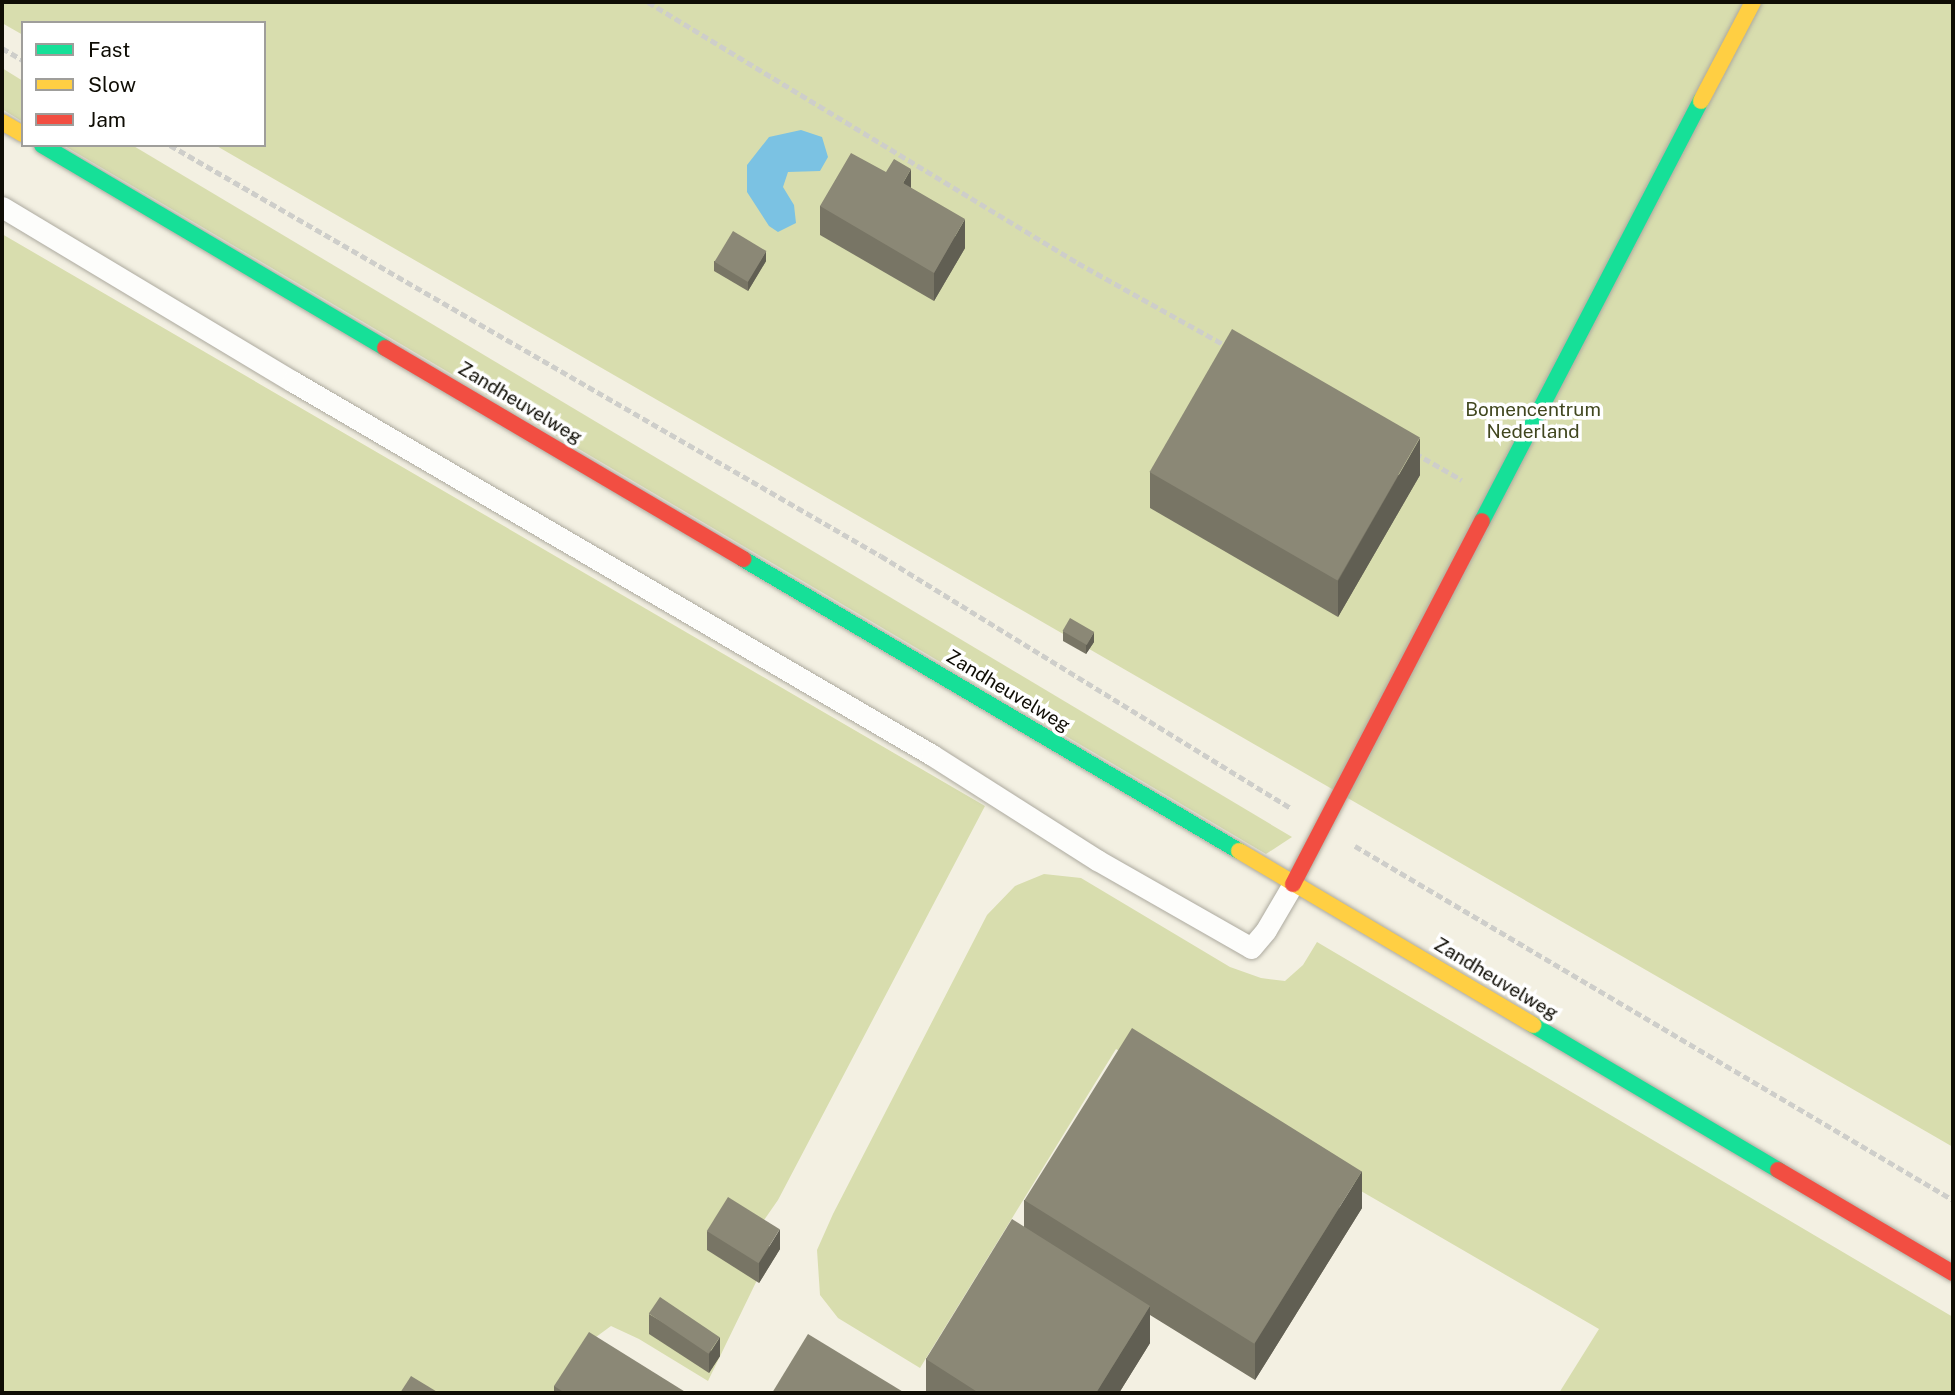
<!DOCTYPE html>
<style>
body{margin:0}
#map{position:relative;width:1955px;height:1395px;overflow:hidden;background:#f3f0e2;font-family:"Public Sans",sans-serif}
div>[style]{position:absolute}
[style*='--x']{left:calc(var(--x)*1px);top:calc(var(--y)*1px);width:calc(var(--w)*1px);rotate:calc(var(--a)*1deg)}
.green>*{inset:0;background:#d8ddae}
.water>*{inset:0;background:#7bc2e3}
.path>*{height:4.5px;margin-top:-2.25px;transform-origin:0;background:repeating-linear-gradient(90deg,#cececa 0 7px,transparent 0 10.5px)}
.roads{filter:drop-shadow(0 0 2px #adaa9f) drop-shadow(0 0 2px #adaa9f)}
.lane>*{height:21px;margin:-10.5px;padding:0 10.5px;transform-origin:10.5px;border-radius:10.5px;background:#fdfdfb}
.fast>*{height:16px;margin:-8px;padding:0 8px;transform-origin:8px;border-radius:8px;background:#16e098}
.slow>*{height:16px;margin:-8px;padding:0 8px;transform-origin:8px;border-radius:8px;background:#ffcf43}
.jam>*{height:16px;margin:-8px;padding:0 8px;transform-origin:8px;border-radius:8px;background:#f24e42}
.wall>*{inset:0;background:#787565}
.shaded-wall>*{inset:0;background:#615f53}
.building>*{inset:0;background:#8b8876;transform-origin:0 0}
span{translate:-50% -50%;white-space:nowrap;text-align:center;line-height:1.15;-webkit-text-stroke:7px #fff;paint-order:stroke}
.street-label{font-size:19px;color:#0f0d05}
.park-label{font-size:19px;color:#41471f}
.frame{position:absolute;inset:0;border:4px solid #0f0d05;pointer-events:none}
.legend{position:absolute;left:21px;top:21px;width:245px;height:126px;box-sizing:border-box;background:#fff;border:2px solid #9f9e9b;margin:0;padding:9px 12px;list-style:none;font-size:21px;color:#0f0d05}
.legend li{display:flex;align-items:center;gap:14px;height:35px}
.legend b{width:35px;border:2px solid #9f9e9b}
</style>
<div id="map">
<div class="green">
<i style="clip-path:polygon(2px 2px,1953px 2px,1953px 1147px,215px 145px,264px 145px,264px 23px,23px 23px,23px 35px,2px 23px)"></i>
<i style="clip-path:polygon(2px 68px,23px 81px,23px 122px,2px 109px)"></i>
<i style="clip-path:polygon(63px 145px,132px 145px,1292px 837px,1266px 854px)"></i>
<i style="clip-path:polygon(2px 234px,985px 806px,778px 1200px,760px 1226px,759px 1276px,708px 1381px,639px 1339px,611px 1326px,596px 1337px,559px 1393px,2px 1393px)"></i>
<i style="clip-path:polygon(1044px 874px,1081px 878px,1230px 967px,1261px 978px,1285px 981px,1303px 965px,1317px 942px,1953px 1317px,1953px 1393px,1559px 1393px,1599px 1329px,1116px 1049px,920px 1368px,838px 1318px,820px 1295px,817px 1250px,833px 1214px,987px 915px,1015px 886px)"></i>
</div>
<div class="water">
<i style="clip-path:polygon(801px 130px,822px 137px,828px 157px,820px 171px,788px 172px,783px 187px,794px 205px,796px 223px,778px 232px,769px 226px,747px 192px,747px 165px,769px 137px)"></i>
</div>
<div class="path">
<i style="--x:648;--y:2;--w:503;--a:31.26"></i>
<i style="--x:1078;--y:263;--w:172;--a:29.2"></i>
<i style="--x:2;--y:48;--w:24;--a:30"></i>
<i style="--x:170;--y:145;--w:821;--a:30.03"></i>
<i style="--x:881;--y:556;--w:480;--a:31.6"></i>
<i style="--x:1415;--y:453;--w:54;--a:29.9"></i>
<i style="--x:1355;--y:846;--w:695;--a:30.62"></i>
</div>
<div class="roads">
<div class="lane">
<i style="--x:2;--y:207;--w:338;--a:31"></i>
<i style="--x:292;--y:381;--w:741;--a:30.3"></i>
<i style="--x:932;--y:755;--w:196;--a:32.5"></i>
<i style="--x:1097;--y:860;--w:177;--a:29.7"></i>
<i style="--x:1251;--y:948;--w:23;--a:-50"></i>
<i style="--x:1266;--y:930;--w:53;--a:-59.6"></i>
</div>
<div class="fast">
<i style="--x:42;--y:145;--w:399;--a:30.6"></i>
<i style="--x:1482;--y:521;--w:474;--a:-62.5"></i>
<i style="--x:743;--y:559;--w:576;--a:30.49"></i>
<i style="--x:1533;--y:1025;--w:285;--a:30.6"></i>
</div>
<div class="slow">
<i style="--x:1701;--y:101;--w:112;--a:-62.3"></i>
<i style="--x:2;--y:122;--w:24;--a:30"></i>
<i style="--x:1239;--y:851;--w:342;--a:30.6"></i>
</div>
<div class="jam">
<i style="--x:385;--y:348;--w:416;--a:30.5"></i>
<i style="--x:1293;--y:884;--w:409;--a:-62.5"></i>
<i style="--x:1778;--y:1170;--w:203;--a:30.5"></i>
</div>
</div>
<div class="wall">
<i style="clip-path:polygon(911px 188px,965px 248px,934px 301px,820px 235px,820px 206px)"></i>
<i style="clip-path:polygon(714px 261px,766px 261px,748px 291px,714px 271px)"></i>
<i style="clip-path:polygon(1150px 472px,1420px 475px,1338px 617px,1150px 508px)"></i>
<i style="clip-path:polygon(1063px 631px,1094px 642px,1086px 654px,1063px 641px)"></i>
<i style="clip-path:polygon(1024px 1200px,1362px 1208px,1255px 1380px,1150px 1315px,1150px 1343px,1119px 1393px,926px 1393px,926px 1359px,1024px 1227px)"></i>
<i style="clip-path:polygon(707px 1231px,780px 1249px,759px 1283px,707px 1250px)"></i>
<i style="clip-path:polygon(649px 1314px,720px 1356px,709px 1373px,649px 1334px)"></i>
<i style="clip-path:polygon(554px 1386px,687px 1393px,554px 1393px)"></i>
</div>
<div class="shaded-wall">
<i style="clip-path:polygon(911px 169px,911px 197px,903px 183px)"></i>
<i style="clip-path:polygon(965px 219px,965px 248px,934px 301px,934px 273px)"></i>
<i style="clip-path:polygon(766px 251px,766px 261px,748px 291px,748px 281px)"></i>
<i style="clip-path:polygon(1420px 438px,1420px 475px,1338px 617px,1338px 581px)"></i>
<i style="clip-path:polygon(1094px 632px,1094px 642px,1086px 654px,1086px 645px)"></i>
<i style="clip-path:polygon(1362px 1171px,1362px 1208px,1255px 1380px,1255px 1343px)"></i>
<i style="clip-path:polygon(780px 1229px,780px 1249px,759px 1283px,759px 1263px)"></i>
<i style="clip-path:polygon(1150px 1306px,1150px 1343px,1119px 1393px,1096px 1393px)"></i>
<i style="clip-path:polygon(720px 1337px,720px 1356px,709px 1373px,709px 1354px)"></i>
</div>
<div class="building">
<i style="clip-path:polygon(851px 153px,886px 172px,894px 159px,911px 169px,903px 183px,965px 219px,934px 273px,820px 206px)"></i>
<i style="left:733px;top:231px;width:39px;height:36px;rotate:31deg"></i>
<i style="left:1232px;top:329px;width:217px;height:165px;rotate:30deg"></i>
<i style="left:1070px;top:618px;width:28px;height:15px;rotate:30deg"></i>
<i style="left:1132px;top:1028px;width:271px;height:203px;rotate:32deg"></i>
<i style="left:728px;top:1197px;width:61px;height:40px;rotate:32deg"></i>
<i style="clip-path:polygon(1012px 1219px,1150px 1306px,1096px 1393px,979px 1393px,926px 1359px)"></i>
<i style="left:660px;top:1297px;width:72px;height:20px;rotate:34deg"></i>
<i style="clip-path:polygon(589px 1332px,687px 1393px,565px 1393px,554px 1386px)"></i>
<i style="clip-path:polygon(808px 1334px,905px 1393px,772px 1393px)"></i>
<i style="clip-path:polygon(411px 1376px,439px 1393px,400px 1393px)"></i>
</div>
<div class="street-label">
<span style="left:520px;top:403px;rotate:31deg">Zandheuvelweg</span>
<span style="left:1008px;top:691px;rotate:31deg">Zandheuvelweg</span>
<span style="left:1496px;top:979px;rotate:31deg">Zandheuvelweg</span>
</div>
<div class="park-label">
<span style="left:1533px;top:421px">Bomencentrum<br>Nederland</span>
</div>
<div class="frame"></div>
<ul class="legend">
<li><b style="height:9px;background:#16e098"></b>Fast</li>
<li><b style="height:9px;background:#ffcf43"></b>Slow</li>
<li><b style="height:9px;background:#f24e42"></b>Jam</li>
</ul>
</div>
